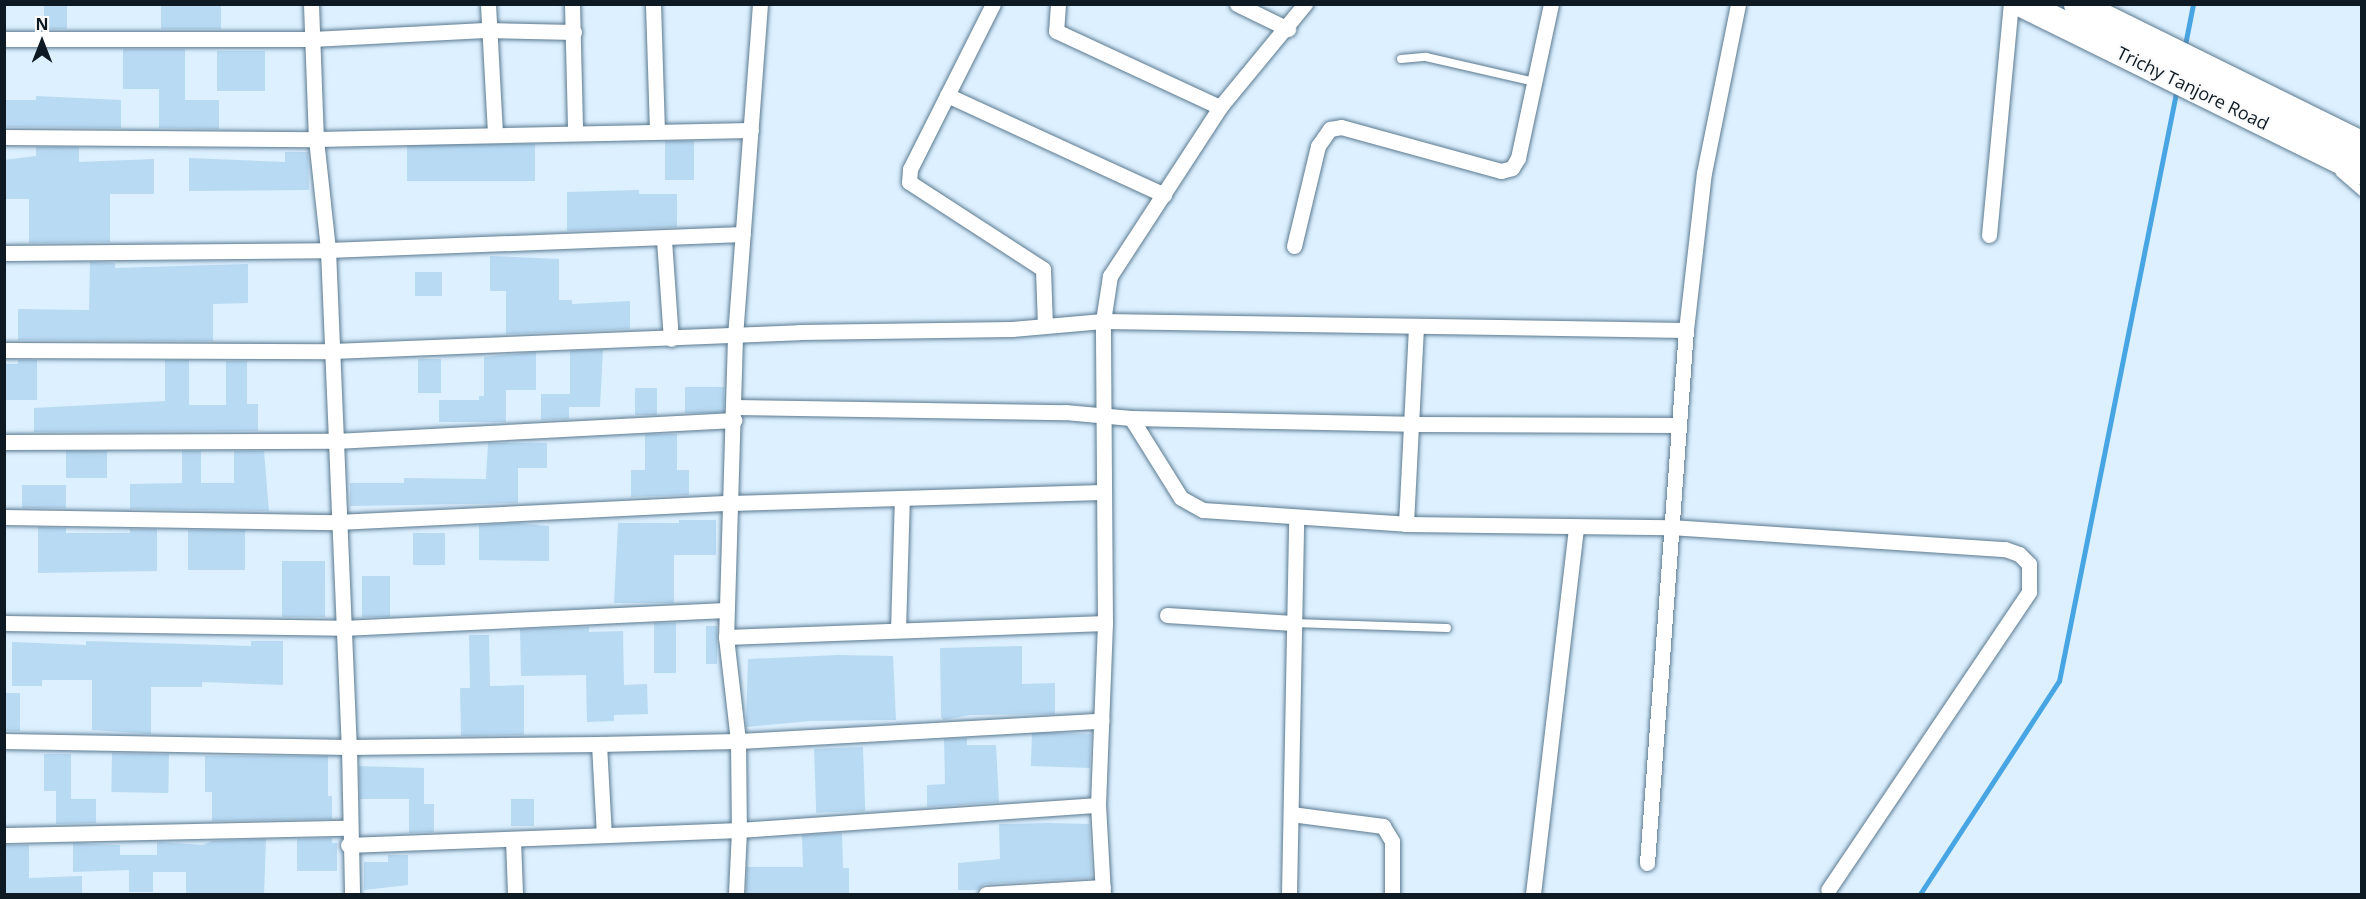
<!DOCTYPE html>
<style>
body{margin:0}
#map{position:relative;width:2366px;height:899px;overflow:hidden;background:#dcf0ff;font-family:"Open Sans",sans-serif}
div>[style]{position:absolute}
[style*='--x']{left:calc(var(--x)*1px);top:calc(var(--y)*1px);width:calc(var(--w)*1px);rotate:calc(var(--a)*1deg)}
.stream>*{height:5px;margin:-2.5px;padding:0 2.5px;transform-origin:2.5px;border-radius:2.5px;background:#48a5e3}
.building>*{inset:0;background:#b8daf3;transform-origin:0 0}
.roads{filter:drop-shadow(0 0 2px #5b798f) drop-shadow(0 0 2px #5b798f)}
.lane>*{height:8px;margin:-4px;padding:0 4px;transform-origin:4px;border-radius:4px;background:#fff}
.street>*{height:15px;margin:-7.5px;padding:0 7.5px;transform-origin:7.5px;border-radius:7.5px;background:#fff}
.highway>*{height:27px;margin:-13.5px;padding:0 13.5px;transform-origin:13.5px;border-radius:13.5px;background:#fff}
span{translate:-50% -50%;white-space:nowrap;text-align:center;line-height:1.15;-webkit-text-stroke:4.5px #fafafa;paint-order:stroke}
.street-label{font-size:18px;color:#0e1a23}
.frame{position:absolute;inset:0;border:6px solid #0e1a23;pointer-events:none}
.north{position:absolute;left:12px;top:12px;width:60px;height:60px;-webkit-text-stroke:4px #fafafa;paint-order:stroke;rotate:0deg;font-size:16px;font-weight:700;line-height:24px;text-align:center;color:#0e1a23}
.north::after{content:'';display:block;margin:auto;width:21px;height:27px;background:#0e1a23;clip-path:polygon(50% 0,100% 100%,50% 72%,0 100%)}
</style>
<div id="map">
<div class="stream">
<i style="--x:2184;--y:50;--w:47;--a:-78.9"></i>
<i style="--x:1920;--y:894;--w:254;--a:-56.9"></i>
<i style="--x:2059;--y:681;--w:605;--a:-78.75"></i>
</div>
<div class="building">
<i style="left:44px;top:4px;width:23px;height:25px"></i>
<i style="left:161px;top:4px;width:60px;height:25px"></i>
<i style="clip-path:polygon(123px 49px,185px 49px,185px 100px,219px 100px,219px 129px,159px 128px,159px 89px,123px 89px)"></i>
<i style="left:217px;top:51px;width:48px;height:40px"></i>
<i style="clip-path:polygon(36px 96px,121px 100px,121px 128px,4px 127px,4px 100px,36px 100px)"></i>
<i style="left:694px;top:141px;width:39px;height:29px;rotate:90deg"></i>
<i style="left:535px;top:144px;width:37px;height:128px;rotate:90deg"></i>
<i style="clip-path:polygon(36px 147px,79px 147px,79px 162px,154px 159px,154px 194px,110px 194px,110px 242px,29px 243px,29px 199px,4px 199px,4px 160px,36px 156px)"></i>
<i style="clip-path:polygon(285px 152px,308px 152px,309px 190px,189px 191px,189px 158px,285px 162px)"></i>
<i style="clip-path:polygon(639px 190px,639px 194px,677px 194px,677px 227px,567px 231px,567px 192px)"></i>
<i style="clip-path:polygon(490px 256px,559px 259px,559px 300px,572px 300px,572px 304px,630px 301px,630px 329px,506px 334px,506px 291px,490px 291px)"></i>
<i style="clip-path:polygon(90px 262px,115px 263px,115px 268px,248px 264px,248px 303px,213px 304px,213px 341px,18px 340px,18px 309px,89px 310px)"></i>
<i style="left:415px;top:272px;width:27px;height:24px"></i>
<i style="clip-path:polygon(603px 350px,600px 407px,569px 407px,569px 419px,541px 420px,541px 394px,570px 394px,570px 351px)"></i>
<i style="clip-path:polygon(536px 352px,536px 390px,506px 390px,506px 422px,439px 422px,439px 400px,479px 400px,479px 396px,484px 396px,484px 357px)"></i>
<i style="left:418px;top:359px;width:23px;height:34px"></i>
<i style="clip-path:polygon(18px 360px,37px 360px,37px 400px,6px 400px,6px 364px,18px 364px)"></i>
<i style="clip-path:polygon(165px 360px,189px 360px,189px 405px,226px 405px,226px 361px,247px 361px,247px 404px,258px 404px,258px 431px,34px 432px,34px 408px,165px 401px)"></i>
<i style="left:685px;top:387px;width:39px;height:26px"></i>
<i style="left:635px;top:388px;width:22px;height:27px"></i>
<i style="clip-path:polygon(645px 434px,677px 434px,677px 470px,689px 470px,689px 495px,631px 497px,631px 470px,645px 470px)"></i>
<i style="clip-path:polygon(488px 443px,547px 443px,547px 468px,518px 468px,518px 503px,350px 506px,350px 483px,404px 483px,404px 478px,486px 479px)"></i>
<i style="left:107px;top:451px;width:27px;height:41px;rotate:90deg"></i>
<i style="clip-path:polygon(182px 451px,201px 451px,201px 483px,234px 483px,234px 451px,264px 451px,269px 511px,130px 509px,130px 484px,182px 483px)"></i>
<i style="left:66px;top:485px;width:23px;height:44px;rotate:90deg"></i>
<i style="clip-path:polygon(679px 520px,716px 520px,716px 555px,674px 555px,674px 603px,614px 603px,618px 523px,679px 523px)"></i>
<i style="clip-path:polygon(518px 523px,549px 526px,549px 561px,479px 560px,479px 525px)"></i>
<i style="clip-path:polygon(38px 527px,66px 528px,66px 533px,130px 533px,130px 529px,157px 529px,157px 571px,38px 573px)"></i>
<i style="left:188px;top:530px;width:57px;height:40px"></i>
<i style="left:413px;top:533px;width:32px;height:32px"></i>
<i style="left:282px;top:561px;width:43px;height:56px"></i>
<i style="left:362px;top:576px;width:28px;height:41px"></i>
<i style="left:654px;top:623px;width:22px;height:50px"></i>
<i style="left:706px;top:626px;width:11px;height:38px"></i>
<i style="clip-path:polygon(589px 627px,589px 632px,623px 631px,624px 685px,647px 684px,648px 714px,614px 715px,614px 721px,587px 722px,586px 675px,521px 676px,520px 629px)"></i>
<i style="clip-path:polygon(469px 635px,489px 635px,490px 686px,524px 685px,524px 735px,461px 736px,460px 688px,470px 688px)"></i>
<i style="clip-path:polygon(86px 641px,251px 646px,251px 641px,283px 641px,283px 685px,202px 682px,202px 687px,151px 687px,151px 734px,92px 730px,92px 680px,42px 680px,42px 686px,12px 686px,12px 642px,86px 645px)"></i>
<i style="clip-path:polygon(1022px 646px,1022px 684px,1055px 683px,1055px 714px,970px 715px,944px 720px,941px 717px,940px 648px)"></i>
<i style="clip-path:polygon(838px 655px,893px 656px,896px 720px,810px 721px,746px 727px,748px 659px)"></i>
<i style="left:4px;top:693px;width:16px;height:38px"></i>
<i style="left:1091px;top:734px;width:34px;height:59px;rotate:92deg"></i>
<i style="clip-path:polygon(967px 738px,967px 745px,996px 745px,999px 802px,927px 807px,927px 785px,945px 784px,944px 739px)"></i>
<i style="left:863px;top:747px;width:64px;height:49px;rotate:88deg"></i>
<i style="left:112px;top:753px;width:57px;height:39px;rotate:1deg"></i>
<i style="clip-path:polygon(44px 754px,71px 754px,71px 799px,96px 799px,96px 823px,56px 824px,56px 791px,44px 791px)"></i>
<i style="clip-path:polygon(205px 756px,328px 756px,328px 796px,332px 796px,332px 819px,212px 821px,212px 792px,205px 792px)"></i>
<i style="clip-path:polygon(359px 766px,424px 768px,424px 804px,434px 804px,434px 832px,409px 833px,409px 799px,360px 799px)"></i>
<i style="left:511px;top:799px;width:23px;height:27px"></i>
<i style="clip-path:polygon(1050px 823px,1089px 824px,1092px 878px,985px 884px,977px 890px,958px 890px,958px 863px,1000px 859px,999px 824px)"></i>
<i style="clip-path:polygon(842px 833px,843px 868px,849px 868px,849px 894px,746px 894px,747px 867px,803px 867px,802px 835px)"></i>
<i style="clip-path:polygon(332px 838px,332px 843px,337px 843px,337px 871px,297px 871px,297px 839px)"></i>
<i style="clip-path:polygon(266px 839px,264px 894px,186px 894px,186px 872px,153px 872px,153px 892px,129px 892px,129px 870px,73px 872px,73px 843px,120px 845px,120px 855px,157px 855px,157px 842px,203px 845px,212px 841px)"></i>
<i style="clip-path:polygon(4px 845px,29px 845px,29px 878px,82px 876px,82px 894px,4px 894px)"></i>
<i style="clip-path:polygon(388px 855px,408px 855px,408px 885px,364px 890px,364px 862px,388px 862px)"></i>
</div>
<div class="roads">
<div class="lane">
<i style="--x:1401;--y:59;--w:25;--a:-5"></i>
<i style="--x:1426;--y:57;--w:111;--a:13"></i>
<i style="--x:2340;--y:173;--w:29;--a:41"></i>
<i style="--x:1293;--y:623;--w:154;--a:1.9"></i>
</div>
<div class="street">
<i style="--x:311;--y:4;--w:135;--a:87.9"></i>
<i style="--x:316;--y:139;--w:112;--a:83.8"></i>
<i style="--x:328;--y:250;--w:497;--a:87.6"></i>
<i style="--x:349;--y:747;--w:147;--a:88.8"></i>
<i style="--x:488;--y:4;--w:129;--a:86.9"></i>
<i style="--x:572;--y:4;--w:127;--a:88.6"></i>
<i style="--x:653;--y:4;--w:126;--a:88.2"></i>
<i style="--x:760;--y:4;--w:334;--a:94.3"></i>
<i style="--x:735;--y:337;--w:300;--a:91.7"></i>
<i style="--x:726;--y:637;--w:105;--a:83.4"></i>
<i style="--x:738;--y:741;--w:89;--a:89.4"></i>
<i style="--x:739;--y:830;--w:360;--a:-4"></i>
<i style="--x:993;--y:4;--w:185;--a:116.7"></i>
<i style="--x:910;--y:169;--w:13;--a:94"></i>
<i style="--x:909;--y:182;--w:160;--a:33"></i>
<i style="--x:1043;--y:269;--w:57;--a:88"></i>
<i style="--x:1058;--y:4;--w:27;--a:94"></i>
<i style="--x:1056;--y:31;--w:181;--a:24.9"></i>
<i style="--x:1237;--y:4;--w:57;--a:26.1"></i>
<i style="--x:4;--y:39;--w:308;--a:0"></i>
<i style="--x:312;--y:39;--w:173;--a:-3"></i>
<i style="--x:485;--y:30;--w:89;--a:1.3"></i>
<i style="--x:947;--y:95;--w:239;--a:24.7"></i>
<i style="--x:4;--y:137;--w:312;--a:0.4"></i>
<i style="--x:316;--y:139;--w:435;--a:-1.2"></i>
<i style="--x:1989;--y:235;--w:232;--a:-84.6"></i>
<i style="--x:664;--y:240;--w:99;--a:86"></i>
<i style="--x:1294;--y:246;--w:103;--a:-76.5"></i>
<i style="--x:1318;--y:146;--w:21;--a:-55"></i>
<i style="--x:1330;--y:129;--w:11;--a:-10"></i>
<i style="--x:1341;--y:127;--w:166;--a:15.4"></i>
<i style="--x:1501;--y:171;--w:11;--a:-15"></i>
<i style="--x:1512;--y:168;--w:12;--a:-59"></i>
<i style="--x:1518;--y:158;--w:157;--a:-77.9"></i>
<i style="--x:4;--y:253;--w:324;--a:-0.5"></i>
<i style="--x:328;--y:250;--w:415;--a:-2.2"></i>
<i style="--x:4;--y:350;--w:328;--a:0.2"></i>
<i style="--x:332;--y:351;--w:467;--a:-2.3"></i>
<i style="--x:799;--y:332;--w:213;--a:-0.8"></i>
<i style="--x:1012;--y:329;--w:91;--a:-5"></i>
<i style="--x:1103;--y:321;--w:583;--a:0.88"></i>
<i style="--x:735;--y:407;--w:330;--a:0.9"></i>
<i style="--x:1065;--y:412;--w:66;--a:5.2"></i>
<i style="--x:1131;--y:418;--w:279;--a:1.2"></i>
<i style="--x:1410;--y:424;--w:268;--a:0.2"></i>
<i style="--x:1131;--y:418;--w:94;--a:58"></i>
<i style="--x:1181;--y:498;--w:25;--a:29"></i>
<i style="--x:1203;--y:510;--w:203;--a:3.9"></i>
<i style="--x:1406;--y:524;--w:264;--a:0.7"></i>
<i style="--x:1670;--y:527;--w:336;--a:3.8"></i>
<i style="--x:2005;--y:549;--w:15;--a:20"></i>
<i style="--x:2019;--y:554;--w:14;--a:45"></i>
<i style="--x:2029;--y:564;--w:28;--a:90"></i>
<i style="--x:2029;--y:592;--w:359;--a:124"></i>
<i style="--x:4;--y:442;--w:331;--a:-0.2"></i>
<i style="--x:335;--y:441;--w:400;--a:-3"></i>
<i style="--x:4;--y:517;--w:333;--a:0.9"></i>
<i style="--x:337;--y:522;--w:393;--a:-2.8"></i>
<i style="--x:730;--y:503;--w:373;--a:-1.7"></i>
<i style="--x:1406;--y:524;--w:198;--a:-87.1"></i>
<i style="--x:1167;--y:615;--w:126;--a:3.6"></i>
<i style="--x:4;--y:623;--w:338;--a:0.8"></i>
<i style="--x:342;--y:628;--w:384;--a:-2.7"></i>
<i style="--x:898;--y:630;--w:132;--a:-88.3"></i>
<i style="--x:726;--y:637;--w:379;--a:-2.1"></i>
<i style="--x:4;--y:741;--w:345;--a:1"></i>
<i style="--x:349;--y:747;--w:250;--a:-0.7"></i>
<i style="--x:599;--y:744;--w:139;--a:-1.2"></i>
<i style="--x:738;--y:741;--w:364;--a:-3.2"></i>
<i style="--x:599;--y:744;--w:91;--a:86.9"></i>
<i style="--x:1291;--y:814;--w:93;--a:7.4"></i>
<i style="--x:1383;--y:826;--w:17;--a:59"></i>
<i style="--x:1392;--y:841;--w:53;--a:90"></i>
<i style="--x:4;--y:835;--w:346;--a:-1.2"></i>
<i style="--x:513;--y:839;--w:55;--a:87.9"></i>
<i style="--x:348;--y:845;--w:391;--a:-2.2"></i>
<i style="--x:739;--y:830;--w:64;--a:92.7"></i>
<i style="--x:1647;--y:863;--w:534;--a:-85.82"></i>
<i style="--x:1686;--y:330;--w:158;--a:-83.5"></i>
<i style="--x:1704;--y:173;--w:172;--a:-78.6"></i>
<i style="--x:986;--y:894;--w:117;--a:-3.4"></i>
<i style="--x:1103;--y:894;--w:89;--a:-93.2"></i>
<i style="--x:1098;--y:805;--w:182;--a:-87.8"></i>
<i style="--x:1105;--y:623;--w:302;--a:-90.4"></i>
<i style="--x:1103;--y:321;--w:46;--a:-81.2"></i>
<i style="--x:1110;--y:276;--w:202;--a:-56.9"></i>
<i style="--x:1220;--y:107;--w:134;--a:-50.5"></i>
<i style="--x:1289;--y:894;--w:376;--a:-88.9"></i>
<i style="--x:1533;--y:894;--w:368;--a:-83.3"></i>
</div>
<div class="highway">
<i style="--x:2023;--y:4;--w:378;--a:26.2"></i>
<i style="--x:2077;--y:4;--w:318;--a:26.3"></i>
</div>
</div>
<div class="street-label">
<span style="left:2193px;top:88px;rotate:26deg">Trichy Tanjore Road</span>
</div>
<div class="frame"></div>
<div class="north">N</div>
</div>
